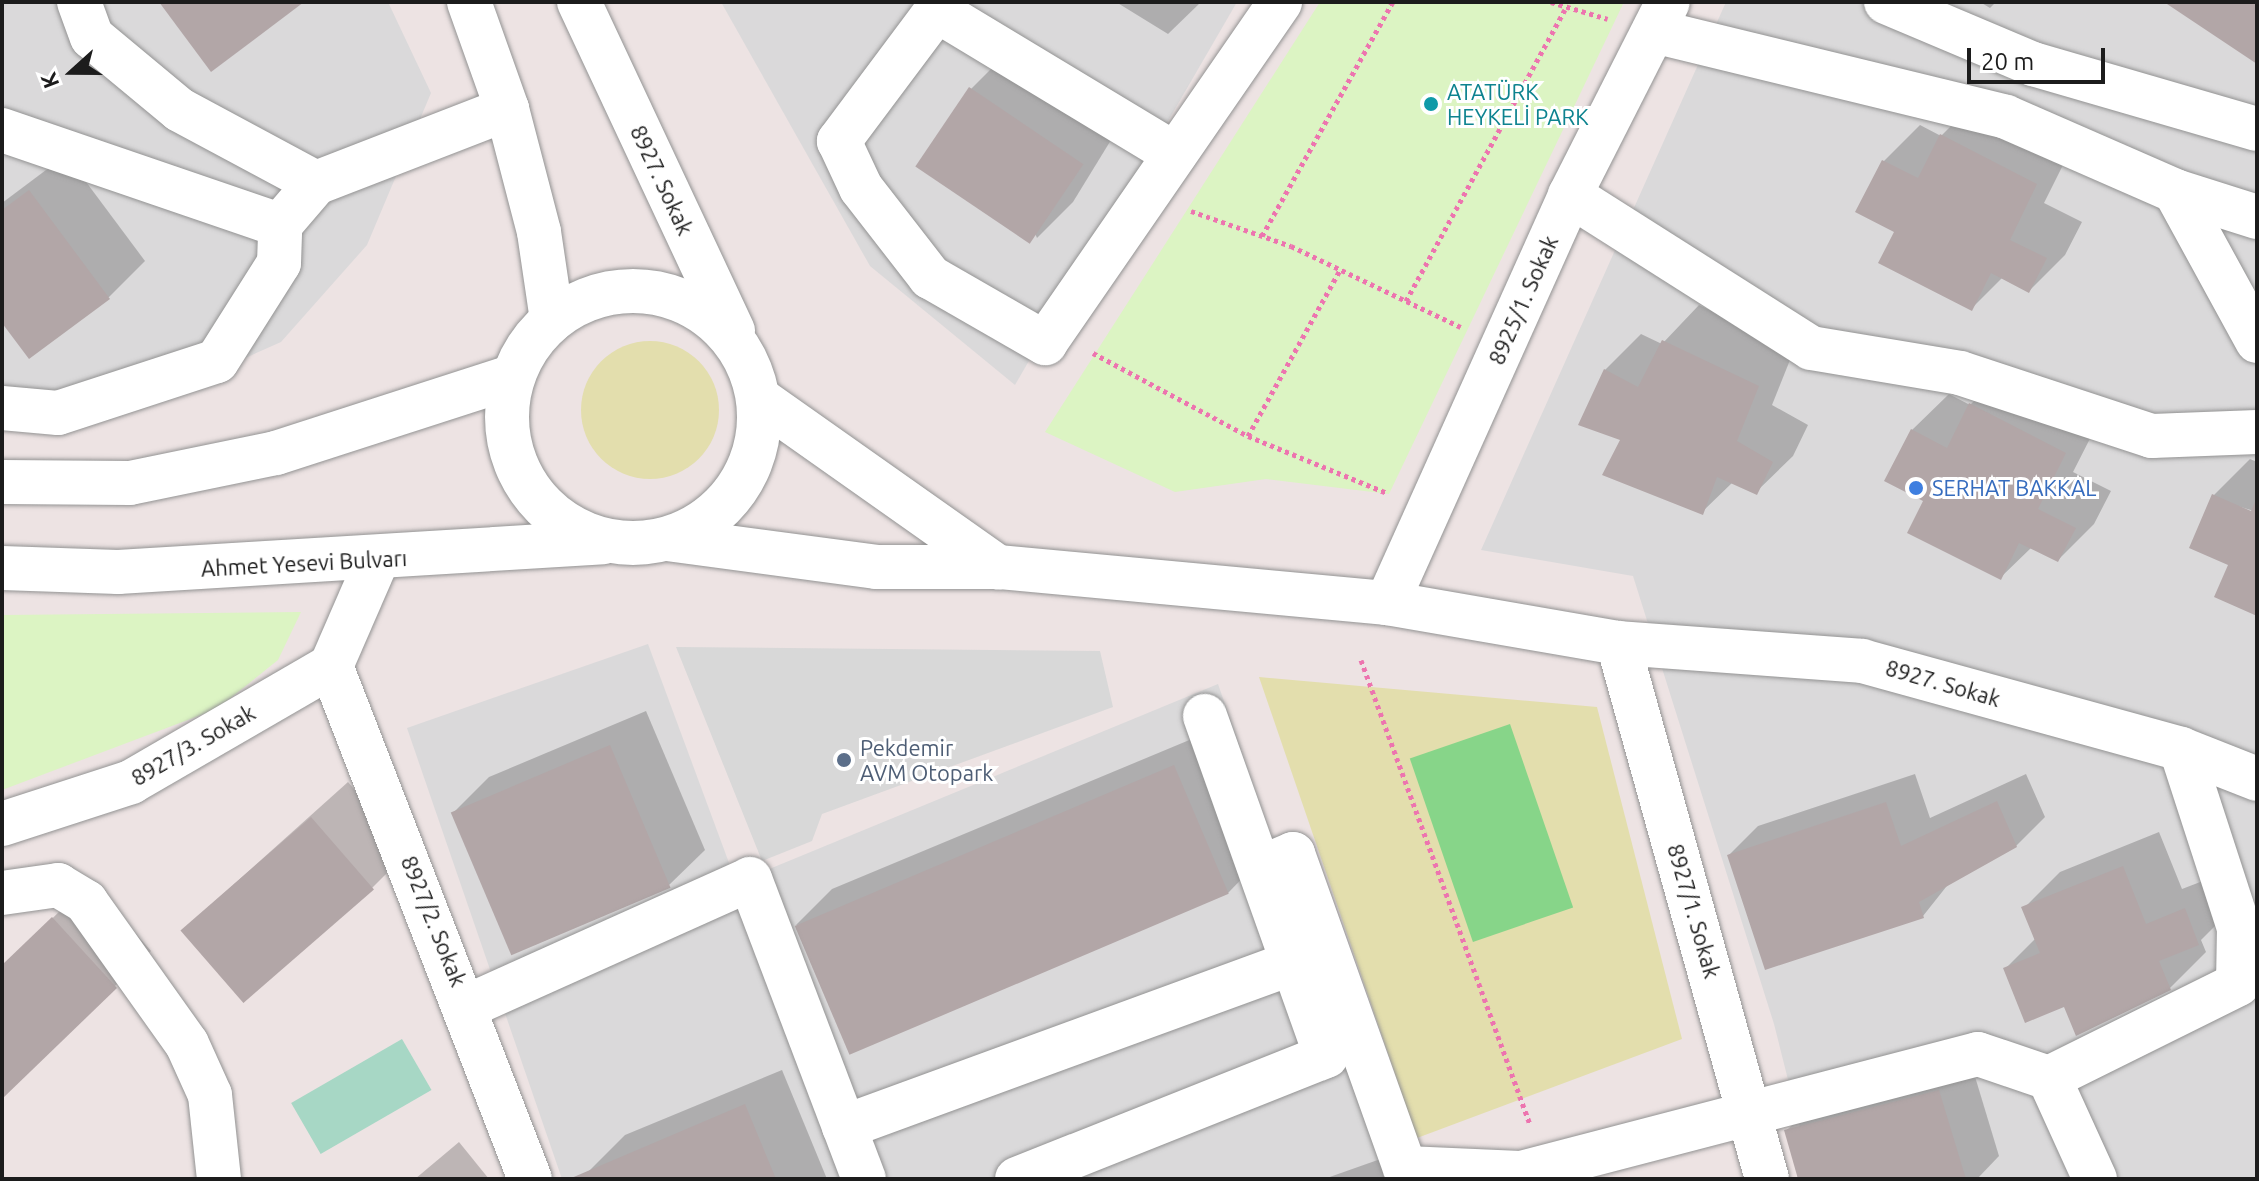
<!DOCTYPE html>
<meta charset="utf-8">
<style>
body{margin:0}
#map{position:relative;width:2259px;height:1181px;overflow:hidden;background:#ede3e3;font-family:Ubuntu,sans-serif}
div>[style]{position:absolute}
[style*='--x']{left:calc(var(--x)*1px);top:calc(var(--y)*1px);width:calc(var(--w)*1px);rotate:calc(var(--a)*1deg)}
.residential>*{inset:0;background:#dad9da}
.grass>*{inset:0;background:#e3dead}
.round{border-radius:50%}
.park>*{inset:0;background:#dcf4c3}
.pitch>*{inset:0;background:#87d589;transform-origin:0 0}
.parking>*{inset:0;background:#d8d8d8}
.water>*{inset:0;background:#a7d7c5;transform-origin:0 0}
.shadow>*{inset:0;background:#0003}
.building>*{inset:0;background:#b2a6a7;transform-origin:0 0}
.path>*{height:5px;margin-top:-2.5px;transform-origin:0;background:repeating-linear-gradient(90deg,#ed74af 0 4px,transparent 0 8px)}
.roads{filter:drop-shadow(0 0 2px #939393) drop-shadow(0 0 2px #939393)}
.minor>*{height:44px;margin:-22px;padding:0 22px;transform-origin:22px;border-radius:22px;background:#fff}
.minor>.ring{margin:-22px;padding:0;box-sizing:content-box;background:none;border:44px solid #fff;border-radius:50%}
.dots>*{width:22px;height:22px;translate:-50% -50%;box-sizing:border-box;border:4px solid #fff;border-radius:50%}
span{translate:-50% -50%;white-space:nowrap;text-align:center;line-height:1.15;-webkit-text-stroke:6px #fff;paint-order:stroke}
.culture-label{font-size:22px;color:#0d838f}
.left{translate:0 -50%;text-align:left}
.street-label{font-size:22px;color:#1c1c1c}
.shop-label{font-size:22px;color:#366cbe}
.service-label{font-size:22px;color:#4e5e75}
.frame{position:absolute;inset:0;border:4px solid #1c1c1c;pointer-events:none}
.north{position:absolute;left:32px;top:32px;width:80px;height:80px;-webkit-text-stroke:6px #fff;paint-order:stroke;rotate:249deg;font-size:22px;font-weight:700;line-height:32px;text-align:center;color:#1c1c1c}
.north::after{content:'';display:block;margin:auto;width:28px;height:36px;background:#1c1c1c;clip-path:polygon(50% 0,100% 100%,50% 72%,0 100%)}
.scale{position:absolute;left:1967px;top:48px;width:138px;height:36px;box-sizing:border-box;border:4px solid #1c1c1c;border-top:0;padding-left:10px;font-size:24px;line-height:28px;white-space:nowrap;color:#1c1c1c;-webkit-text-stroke:6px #fff;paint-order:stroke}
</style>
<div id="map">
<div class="residential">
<i style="clip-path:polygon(2px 2px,388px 2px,431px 93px,367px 245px,281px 342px,126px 411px,2px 413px)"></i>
<i style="clip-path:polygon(721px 2px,1237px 2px,1015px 385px,870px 266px)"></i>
<i style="clip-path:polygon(1726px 2px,2257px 2px,2257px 1179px,1813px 1179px,1774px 1024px,1633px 576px,1481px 550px)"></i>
<i style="clip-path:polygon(648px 644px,846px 1179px,562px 1179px,407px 728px)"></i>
<i style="clip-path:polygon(1218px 684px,1390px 1179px,881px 1179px,762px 872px)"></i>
</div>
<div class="grass">
<i class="round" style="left:581px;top:341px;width:138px;height:138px"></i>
<i style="clip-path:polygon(1259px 677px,1597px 707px,1682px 1039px,1417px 1138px)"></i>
</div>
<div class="park">
<i style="clip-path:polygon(1320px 2px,1624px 2px,1389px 494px,1266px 479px,1175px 492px,1045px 432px)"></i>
<i style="clip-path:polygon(301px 612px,278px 660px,217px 709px,2px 790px,2px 615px)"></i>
</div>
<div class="pitch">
<i style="left:1510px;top:724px;width:194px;height:106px;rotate:71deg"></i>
</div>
<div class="parking">
<i style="clip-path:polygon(676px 647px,1100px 651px,1113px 707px,822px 814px,812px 841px,762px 861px)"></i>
</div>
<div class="water">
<i style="left:402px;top:1039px;width:59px;height:128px;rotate:60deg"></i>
</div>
<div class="shadow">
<i style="clip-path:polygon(1116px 2px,1201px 2px,1168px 34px)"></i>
<i style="clip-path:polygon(1980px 2px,1996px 2px,1990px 8px)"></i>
<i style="clip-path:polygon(1007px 53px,1119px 127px,1073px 202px,1037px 238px,971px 89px)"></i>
<i style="clip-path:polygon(1978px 99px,2072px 147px,2044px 203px,2082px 222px,2065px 255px,2029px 291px,2003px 277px,1972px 308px,1897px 231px,1858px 212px,1884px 161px,1920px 125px,1941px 136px)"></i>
<i style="clip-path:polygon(66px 155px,145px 261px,109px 297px,2px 320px,2px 203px)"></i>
<i style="clip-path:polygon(1699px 305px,1794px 350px,1772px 405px,1808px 425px,1793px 456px,1756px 492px,1733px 482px,1702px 512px,1623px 439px,1605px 370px,1641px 334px,1662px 344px)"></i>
<i style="clip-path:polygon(2007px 368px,2101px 417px,2073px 472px,2111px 491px,2094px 524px,2058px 560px,2032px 547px,2000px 578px,1926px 500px,1912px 430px,1949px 394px,1970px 405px)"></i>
<i style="clip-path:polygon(2250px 459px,2257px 462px,2257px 512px,2228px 503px,2257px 516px,2257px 614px,2231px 564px,2191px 547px,2214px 495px)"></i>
<i style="clip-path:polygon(646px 711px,705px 850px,668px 886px,453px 813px,489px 777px)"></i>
<i style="clip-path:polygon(1211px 731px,1264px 856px,1228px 893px,796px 925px,832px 889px)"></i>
<i style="clip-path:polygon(1915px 774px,1930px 818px,2026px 774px,2045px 817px,2016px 846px,1950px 882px,1923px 916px,1729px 855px,1758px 826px)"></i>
<i style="clip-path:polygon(348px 782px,408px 852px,372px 888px,183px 930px)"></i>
<i style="clip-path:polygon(2159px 832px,2182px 889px,2221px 874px,2234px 907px,2201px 940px,2206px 952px,2170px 988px,2065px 1004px,2005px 969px,2036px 938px,2024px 908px,2060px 872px)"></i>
<i style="clip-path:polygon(90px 882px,151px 951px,2px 1096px,2px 967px)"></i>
<i style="clip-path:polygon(1970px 1060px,1999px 1156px,1977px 1179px,1800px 1179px,1786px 1131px,1817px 1100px)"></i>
<i style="clip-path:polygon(782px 1070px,827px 1179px,592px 1179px,589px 1171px,625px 1135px)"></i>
<i style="clip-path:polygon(459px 1142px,489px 1179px,415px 1179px)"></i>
<i style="clip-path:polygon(1389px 1156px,1398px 1179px,1324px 1179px)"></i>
</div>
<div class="building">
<i style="clip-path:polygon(159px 2px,304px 2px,211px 72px)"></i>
<i style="clip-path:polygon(2164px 2px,2257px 2px,2257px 64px)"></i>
<i style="left:969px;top:87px;width:138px;height:96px;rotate:34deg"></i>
<i style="clip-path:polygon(1940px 134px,2037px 184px,2010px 240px,2047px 258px,2029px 293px,1991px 273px,1972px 311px,1878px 263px,1894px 232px,1855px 212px,1882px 160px,1918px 178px)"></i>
<i style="clip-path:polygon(29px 190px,110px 299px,29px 359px,2px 323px,2px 210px)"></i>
<i style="clip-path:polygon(1662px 340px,1759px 386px,1737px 441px,1773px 462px,1757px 495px,1717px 477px,1703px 515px,1602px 475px,1620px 440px,1578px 425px,1604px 369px,1638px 387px)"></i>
<i style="clip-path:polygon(1969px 403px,2066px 453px,2038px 509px,2076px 528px,2058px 562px,2019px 543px,2001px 580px,1907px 533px,1923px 501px,1884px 481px,1911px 429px,1947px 448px)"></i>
<i style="clip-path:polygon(2212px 494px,2251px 511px,2257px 497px,2257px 616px,2214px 597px,2228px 565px,2189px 548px)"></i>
<i style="left:610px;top:745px;width:155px;height:173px;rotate:67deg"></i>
<i style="left:1174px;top:765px;width:140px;height:412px;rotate:67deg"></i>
<i style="clip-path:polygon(1997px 801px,2017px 847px,1919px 902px,1924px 918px,1765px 970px,1727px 855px,1886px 802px,1901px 846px)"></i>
<i style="left:311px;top:817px;width:96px;height:173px;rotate:49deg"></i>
<i style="clip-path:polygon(2123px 866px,2146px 924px,2185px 908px,2199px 945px,2159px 961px,2171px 990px,2076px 1036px,2064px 1007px,2025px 1023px,2003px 968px,2040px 953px,2021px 907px)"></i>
<i style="clip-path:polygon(52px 917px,117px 988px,2px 1099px,2px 965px)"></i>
<i style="clip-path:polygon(1939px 1090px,1966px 1179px,1798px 1179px,1784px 1130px)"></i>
<i style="clip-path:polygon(745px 1104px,776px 1179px,569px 1179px)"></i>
</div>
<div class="path">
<i style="--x:1551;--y:2;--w:59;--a:16.6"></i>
<i style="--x:1191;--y:211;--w:106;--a:19.3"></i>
<i style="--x:1291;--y:246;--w:188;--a:25.5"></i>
<i style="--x:1262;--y:236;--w:268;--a:-60.8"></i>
<i style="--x:1406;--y:301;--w:332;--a:-61.4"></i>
<i style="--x:1093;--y:353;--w:176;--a:28.2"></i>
<i style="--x:1248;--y:436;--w:150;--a:22.3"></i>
<i style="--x:1248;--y:436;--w:190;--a:-61"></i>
<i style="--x:1361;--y:660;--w:495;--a:70"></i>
</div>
<div class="roads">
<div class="minor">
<i style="--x:79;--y:2;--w:37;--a:70"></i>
<i style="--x:92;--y:37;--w:114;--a:39.7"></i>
<i style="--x:180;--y:110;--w:154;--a:28.2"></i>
<i style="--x:316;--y:183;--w:205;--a:-21.2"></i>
<i style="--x:469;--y:2;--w:114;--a:70.4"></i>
<i style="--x:507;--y:109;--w:127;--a:75.4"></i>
<i style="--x:539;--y:232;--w:89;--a:81.6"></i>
<i style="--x:579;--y:2;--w:363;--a:64.9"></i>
<i style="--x:943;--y:2;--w:174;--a:126.8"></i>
<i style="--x:839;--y:141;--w:52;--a:64.9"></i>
<i style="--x:861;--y:188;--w:113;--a:52.2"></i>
<i style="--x:930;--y:277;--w:133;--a:29.9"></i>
<i style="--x:1045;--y:343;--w:414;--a:-55.4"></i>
<i style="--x:1886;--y:2;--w:160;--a:22.9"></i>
<i style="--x:2033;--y:64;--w:233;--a:16.2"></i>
<i style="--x:936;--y:10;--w:279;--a:31.1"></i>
<i style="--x:1654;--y:31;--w:362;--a:13.7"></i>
<i style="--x:2006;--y:117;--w:184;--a:23.6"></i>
<i style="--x:2175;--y:191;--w:171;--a:61.3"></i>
<i style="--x:2;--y:130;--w:294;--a:18.9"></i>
<i style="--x:2175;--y:191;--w:86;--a:17.6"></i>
<i style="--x:1570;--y:195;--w:285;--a:32.4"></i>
<i style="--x:1811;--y:348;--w:151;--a:9.5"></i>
<i style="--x:1960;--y:373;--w:202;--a:18.2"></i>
<i style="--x:2152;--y:436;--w:105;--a:-2.2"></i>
<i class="ring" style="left:507px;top:291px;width:208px;height:208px"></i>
<i style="--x:758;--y:398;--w:294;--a:35.2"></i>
<i style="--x:2;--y:408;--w:56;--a:5.1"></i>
<i style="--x:58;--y:413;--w:167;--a:-18.1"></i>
<i style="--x:217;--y:361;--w:116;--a:-57.7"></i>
<i style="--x:279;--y:263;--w:38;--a:-88"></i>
<i style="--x:280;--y:225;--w:55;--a:-49.4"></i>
<i style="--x:2;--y:482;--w:128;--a:0.4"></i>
<i style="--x:130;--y:483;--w:149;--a:-11.6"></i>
<i style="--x:276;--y:453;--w:248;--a:-17.9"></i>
<i style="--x:667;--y:539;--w:211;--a:7.6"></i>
<i style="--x:876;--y:567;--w:122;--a:0"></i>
<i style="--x:998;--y:567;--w:391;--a:5.3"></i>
<i style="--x:1387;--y:603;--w:234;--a:9.8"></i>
<i style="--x:1618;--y:643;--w:245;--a:4.2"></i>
<i style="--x:1862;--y:661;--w:331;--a:15.4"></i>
<i style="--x:2181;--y:749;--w:82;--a:21.5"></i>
<i style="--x:2;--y:568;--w:116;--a:2"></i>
<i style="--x:118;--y:572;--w:486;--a:-3.5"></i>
<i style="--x:1387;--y:603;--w:447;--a:-65.8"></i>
<i style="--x:1570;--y:195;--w:216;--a:-63.1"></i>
<i style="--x:1618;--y:643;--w:556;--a:74.46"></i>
<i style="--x:331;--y:666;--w:550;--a:68.8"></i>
<i style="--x:331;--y:666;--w:116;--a:-66.5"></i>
<i style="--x:2;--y:824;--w:136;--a:-18"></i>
<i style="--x:131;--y:782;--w:231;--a:-30.1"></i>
<i style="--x:1260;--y:868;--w:36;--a:-23"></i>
<i style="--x:1293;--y:854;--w:333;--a:70.4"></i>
<i style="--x:1405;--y:1168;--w:116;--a:2.5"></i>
<i style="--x:1521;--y:1173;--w:472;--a:-14.6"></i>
<i style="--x:1978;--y:1054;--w:75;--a:18.7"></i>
<i style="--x:2049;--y:1078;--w:111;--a:65.5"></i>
<i style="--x:2;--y:893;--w:57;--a:-8.1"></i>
<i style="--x:58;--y:885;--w:33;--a:31"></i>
<i style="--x:86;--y:902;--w:174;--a:54.6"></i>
<i style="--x:187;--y:1044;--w:56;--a:65.7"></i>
<i style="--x:210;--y:1095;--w:84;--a:83.9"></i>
<i style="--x:468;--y:1006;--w:309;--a:-24.2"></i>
<i style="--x:750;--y:879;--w:321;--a:69.2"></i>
<i style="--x:2049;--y:1078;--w:211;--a:-26.4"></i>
<i style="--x:2238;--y:984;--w:56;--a:-89"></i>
<i style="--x:2239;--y:928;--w:188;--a:-108"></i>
<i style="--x:844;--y:1127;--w:478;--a:-20.1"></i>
<i style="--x:1017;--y:1179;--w:333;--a:-21.7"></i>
<i style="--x:1326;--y:1056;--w:361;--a:-109.6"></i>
</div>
</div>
<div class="dots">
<i style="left:1431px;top:104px;background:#0f9aa8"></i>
<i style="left:1916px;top:488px;background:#3f7fe0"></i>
<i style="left:844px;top:760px;background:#5c6f8a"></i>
</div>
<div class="culture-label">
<span class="left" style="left:1447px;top:104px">ATATÜRK<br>HEYKELİ PARK</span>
</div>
<div class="street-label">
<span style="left:662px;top:180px;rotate:65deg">8927. Sokak</span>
<span style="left:1523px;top:300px;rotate:-66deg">8925/1. Sokak</span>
<span style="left:304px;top:563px;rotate:-3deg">Ahmet Yesevi Bulvarı</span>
<span style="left:1943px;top:683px;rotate:16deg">8927. Sokak</span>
<span style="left:193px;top:745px;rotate:-30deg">8927/3. Sokak</span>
<span style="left:1694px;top:911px;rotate:74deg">8927/1. Sokak</span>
<span style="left:434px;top:921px;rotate:68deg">8927/2. Sokak</span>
</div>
<div class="shop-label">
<span class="left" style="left:1932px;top:488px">SERHAT BAKKAL</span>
</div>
<div class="service-label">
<span class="left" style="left:860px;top:760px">Pekdemir<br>AVM Otopark</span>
</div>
<div class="frame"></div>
<div class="north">K</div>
<div class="scale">20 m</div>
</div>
